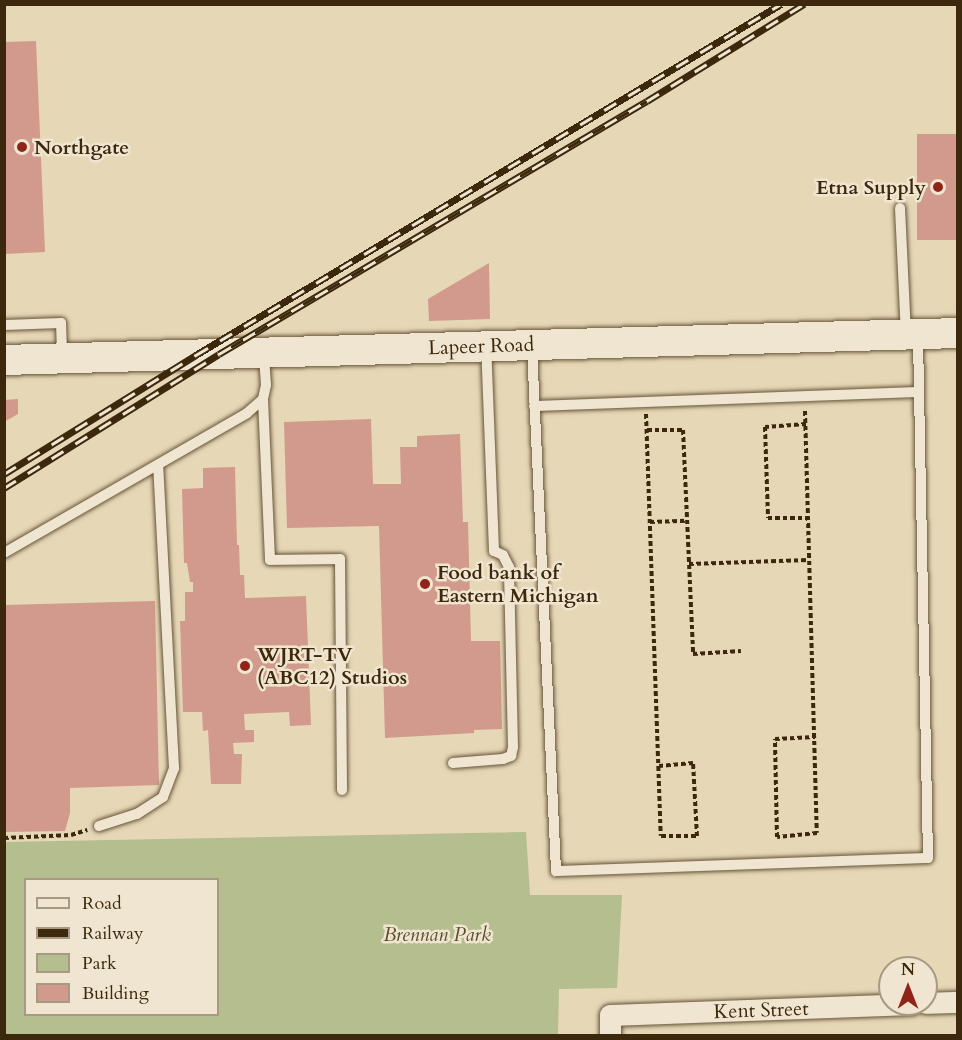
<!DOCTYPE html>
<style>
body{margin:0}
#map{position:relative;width:962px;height:1040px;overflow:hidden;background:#e6d7b7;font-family:Cardo,serif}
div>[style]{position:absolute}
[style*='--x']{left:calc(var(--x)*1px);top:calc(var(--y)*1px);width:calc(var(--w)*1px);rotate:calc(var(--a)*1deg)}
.green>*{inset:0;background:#b4be8f}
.building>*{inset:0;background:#d19a8c;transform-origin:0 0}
.path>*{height:4px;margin-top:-2px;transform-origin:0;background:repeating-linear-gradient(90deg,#3c280c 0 4.5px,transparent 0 7.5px)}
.roads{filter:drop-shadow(0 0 2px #665437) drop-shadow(0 0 2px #665437)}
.lane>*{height:10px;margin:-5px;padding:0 5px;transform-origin:5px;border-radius:5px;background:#efe5d0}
.street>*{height:21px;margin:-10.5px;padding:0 10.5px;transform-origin:10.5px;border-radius:10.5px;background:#efe5d0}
.secondary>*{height:30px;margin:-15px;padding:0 15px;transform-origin:15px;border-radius:15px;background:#efe5d0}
.rail>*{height:7px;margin-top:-3.5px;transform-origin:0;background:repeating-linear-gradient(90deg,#efe5d0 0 14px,#3c280c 0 28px);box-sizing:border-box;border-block:2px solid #3c280c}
.dots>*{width:16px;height:16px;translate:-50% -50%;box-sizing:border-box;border:3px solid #efe5d0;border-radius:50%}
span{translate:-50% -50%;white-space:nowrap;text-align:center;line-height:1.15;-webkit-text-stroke:5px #efe5d0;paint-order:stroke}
.poi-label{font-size:20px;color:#3c280c;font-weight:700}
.left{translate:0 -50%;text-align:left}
.right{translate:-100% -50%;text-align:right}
.street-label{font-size:20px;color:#3c280c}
.park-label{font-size:20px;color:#5a4e2d;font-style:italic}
.frame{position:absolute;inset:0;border:6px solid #3c280c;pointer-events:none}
.legend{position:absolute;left:24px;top:878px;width:195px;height:138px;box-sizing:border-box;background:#efe5d0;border:2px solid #a79982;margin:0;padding:8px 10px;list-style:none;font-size:18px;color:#3c280c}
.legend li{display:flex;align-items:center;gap:12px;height:30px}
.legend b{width:30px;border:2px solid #a79982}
.north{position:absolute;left:878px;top:956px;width:60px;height:60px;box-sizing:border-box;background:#efe5d0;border:2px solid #a79982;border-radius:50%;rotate:0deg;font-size:16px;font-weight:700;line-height:24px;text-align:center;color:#3c280c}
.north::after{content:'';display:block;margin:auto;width:21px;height:27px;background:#8f2418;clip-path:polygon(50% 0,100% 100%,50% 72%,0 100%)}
</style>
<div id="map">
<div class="green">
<i style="clip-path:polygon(evenodd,526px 832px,530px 895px,622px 895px,617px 988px,559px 989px,558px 1035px,5px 1035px,5px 842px,526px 832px,26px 880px,218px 880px,218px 1014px,26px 1014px,26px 880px)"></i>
</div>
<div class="building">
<i style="clip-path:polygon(36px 41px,45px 252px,4px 254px,4px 42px)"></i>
<i style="left:958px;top:134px;width:106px;height:41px;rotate:90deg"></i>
<i style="clip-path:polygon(489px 263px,490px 319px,429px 321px,428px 299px)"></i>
<i style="clip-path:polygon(18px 399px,18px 414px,4px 422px,4px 400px)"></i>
<i style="clip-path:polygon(371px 419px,373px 484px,401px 484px,400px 447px,417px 447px,417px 436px,460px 434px,463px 522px,468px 522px,471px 641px,500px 641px,502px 729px,474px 730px,474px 733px,385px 738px,379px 526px,287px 528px,284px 422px)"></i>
<i style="clip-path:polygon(235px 467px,237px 545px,239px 545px,240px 575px,244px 575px,245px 598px,306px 596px,311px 725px,290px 726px,289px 712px,244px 714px,245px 730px,254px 730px,254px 742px,233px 743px,234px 754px,242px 754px,241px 784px,211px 784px,208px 730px,203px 731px,202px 712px,183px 712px,180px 621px,185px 621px,185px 592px,193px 592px,193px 582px,190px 582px,187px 563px,184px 563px,182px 489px,203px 488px,203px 468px)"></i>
<i style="clip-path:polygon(155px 601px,159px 785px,70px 788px,70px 813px,65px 831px,4px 832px,4px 605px)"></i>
</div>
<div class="path">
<i style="--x:805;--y:411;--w:422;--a:88.4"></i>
<i style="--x:817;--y:833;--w:40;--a:174.3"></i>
<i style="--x:777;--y:837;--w:98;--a:-91.2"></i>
<i style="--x:775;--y:739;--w:40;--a:-2.9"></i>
<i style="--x:646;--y:414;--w:422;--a:88"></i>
<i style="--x:661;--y:836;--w:36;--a:0"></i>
<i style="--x:697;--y:836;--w:73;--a:-93.1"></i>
<i style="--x:693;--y:763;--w:34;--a:175"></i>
<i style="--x:806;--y:424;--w:41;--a:175.8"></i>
<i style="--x:765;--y:427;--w:91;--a:88.1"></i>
<i style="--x:768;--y:518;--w:40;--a:0"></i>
<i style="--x:647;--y:430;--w:36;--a:0"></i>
<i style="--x:683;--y:430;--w:224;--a:87.4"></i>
<i style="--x:693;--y:654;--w:48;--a:-3.6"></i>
<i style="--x:650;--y:522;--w:37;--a:-2"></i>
<i style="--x:689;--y:564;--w:120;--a:-1.9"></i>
<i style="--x:4;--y:838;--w:67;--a:-2.6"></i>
<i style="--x:71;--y:835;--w:17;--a:-17"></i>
<i style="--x:4;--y:1034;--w:2;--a:63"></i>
</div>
<div class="roads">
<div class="lane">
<i style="--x:900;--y:208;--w:126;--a:87.3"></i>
<i style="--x:4;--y:325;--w:57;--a:-2"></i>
<i style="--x:61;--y:323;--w:32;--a:88"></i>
<i style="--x:532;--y:348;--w:524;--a:87.37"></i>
<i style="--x:556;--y:871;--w:372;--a:-2"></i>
<i style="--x:928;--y:858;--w:521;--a:-91.1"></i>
<i style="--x:263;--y:399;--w:161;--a:87.5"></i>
<i style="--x:270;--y:560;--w:70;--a:-0.8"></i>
<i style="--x:340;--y:559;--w:231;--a:89.5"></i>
<i style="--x:534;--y:406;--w:385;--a:-2.1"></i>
<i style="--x:4;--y:553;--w:280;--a:-29.9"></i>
<i style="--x:247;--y:413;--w:21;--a:-41"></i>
<i style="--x:263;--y:399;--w:14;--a:-78"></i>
<i style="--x:266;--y:385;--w:32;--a:-94"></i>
<i style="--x:453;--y:763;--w:50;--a:-4.6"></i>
<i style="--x:503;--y:759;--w:9;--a:-21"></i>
<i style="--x:511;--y:756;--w:9;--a:-77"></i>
<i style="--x:513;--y:747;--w:180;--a:-91.3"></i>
<i style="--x:509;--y:567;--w:13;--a:-117"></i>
<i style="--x:503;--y:555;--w:10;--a:-156"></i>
<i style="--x:494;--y:551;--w:204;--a:-92.2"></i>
<i style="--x:99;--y:826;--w:40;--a:-18"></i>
<i style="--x:137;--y:814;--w:31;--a:-33"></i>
<i style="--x:163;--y:797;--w:31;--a:-69"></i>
<i style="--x:174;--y:768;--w:303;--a:-93"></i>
</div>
<div class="street">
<i style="--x:926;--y:1003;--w:32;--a:-2"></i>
<i style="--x:610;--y:1036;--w:21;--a:-90"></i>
<i style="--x:610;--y:1015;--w:302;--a:-2.1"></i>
</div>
<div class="secondary">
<i style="--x:4;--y:360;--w:954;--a:-1.62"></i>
</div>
</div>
<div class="rail">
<i style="--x:4;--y:474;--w:226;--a:-31.8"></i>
<i style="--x:196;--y:355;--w:682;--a:-30.96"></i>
<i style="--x:4;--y:488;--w:253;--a:-31.9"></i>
<i style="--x:219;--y:354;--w:497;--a:-30.6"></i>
<i style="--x:647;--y:101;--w:185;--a:-31.7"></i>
</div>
<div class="dots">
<i style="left:22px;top:147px;background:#8f2418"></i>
<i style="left:938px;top:187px;background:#8f2418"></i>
<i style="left:425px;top:584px;background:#8f2418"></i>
<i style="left:245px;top:666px;background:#8f2418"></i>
</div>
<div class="poi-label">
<span class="left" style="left:34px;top:147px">Northgate</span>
<span class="right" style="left:926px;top:187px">Etna Supply</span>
<span class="left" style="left:437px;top:584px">Food bank of<br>Eastern Michigan</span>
<span class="left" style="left:257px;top:666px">WJRT-TV<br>(ABC12) Studios</span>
</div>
<div class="street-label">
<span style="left:481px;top:346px;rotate:-2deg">Lapeer Road</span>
<span style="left:761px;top:1010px;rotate:-2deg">Kent Street</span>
</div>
<div class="park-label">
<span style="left:437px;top:934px">Brennan Park</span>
</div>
<div class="frame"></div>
<ul class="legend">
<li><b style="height:8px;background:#efe5d0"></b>Road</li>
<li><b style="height:8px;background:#3c280c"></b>Railway</li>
<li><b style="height:16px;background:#b4be8f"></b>Park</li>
<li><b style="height:16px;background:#d19a8c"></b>Building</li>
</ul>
<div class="north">N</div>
</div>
